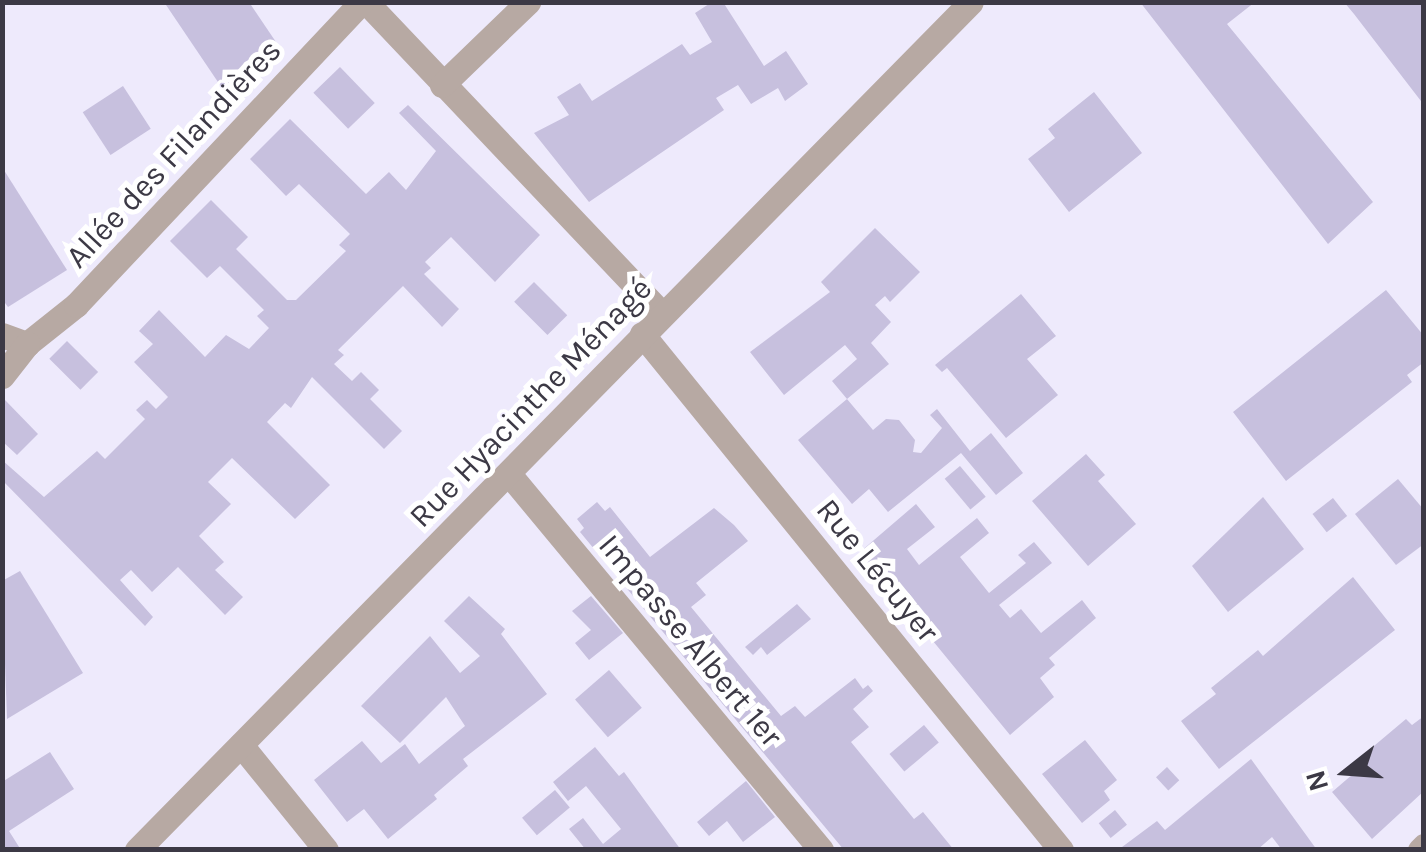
<!DOCTYPE html>
<meta charset="utf-8">
<style>
body{margin:0}
#map{position:relative;width:1426px;height:852px;overflow:hidden;background:#eeeafc;font-family:Karla,sans-serif}
div>[style]{position:absolute}
[style*='--x']{left:calc(var(--x)*1px);top:calc(var(--y)*1px);width:calc(var(--w)*1px);rotate:calc(var(--a)*1deg)}
.building>*{inset:0;background:#c7c0de;transform-origin:0 0}
.minor>*{height:25px;margin:-12.5px;padding:0 12.5px;transform-origin:12.5px;border-radius:12.5px;background:#b7a9a3}
span{translate:-50% -50%;white-space:nowrap;text-align:center;line-height:1.15;-webkit-text-stroke:10px #fff;paint-order:stroke}
.street-label{font-size:32px;color:#3c3945}
.frame{position:absolute;inset:0;border:5px solid #3c3945;pointer-events:none}
.north{position:absolute;left:1296px;top:722px;width:100px;height:100px;-webkit-text-stroke:8px #fff;paint-order:stroke;rotate:253deg;font-size:28px;font-weight:700;line-height:40px;text-align:center;color:#3c3945}
.north::after{content:'';display:block;margin:auto;width:35px;height:45px;background:#3c3945;clip-path:polygon(50% 0,100% 100%,50% 72%,0 100%)}
</style>
<div id="map">
<div class="building">
<i style="clip-path:polygon(164px 2px,249px 2px,280px 48px,222px 88px)"></i>
<i style="clip-path:polygon(712px 2px,723px 2px,764px 66px,786px 51px,808px 84px,785px 101px,778px 88px,751px 104px,738px 85px,716px 98px,724px 110px,589px 202px,534px 133px,569px 115px,557px 97px,580px 83px,592px 101px,682px 44px,690px 55px,712px 42px,695px 13px)"></i>
<i style="clip-path:polygon(1140px 2px,1255px 2px,1227px 24px,1373px 202px,1328px 244px)"></i>
<i style="clip-path:polygon(1344px 2px,1424px 2px,1424px 105px,1354px 14px)"></i>
<i style="left:340px;top:67px;width:50px;height:37px;rotate:46deg"></i>
<i style="left:123px;top:86px;width:51px;height:48px;rotate:57deg"></i>
<i style="clip-path:polygon(1094px 92px,1142px 153px,1069px 212px,1028px 159px,1055px 138px,1048px 129px)"></i>
<i style="clip-path:polygon(408px 105px,540px 235px,495px 282px,451px 237px,425px 262px,431px 268px,424px 274px,459px 309px,442px 327px,403px 286px,338px 350px,344px 355px,334px 364px,352px 381px,361px 372px,379px 390px,370px 399px,402px 431px,384px 449px,312px 377px,291px 408px,285px 403px,267px 422px,330px 485px,295px 519px,232px 458px,208px 482px,231px 504px,199px 536px,224px 562px,215px 570px,243px 597px,225px 615px,178px 567px,152px 592px,131px 570px,120px 580px,153px 617px,145px 626px,2px 480px,2px 460px,44px 497px,97px 451px,105px 459px,145px 419px,136px 410px,147px 400px,156px 409px,168px 397px,134px 362px,153px 344px,139px 331px,159px 310px,205px 357px,226px 335px,249px 349px,269px 328px,257px 316px,264px 310px,220px 266px,207px 278px,170px 241px,211px 200px,248px 237px,236px 249px,287px 300px,296px 300px,346px 251px,339px 245px,350px 234px,299px 184px,286px 196px,250px 159px,290px 119px,366px 194px,389px 172px,406px 190px,436px 151px,399px 113px)"></i>
<i style="clip-path:polygon(2px 167px,67px 270px,8px 307px,2px 299px)"></i>
<i style="clip-path:polygon(875px 228px,920px 272px,890px 302px,885px 296px,875px 305px,891px 322px,871px 343px,889px 364px,847px 399px,832px 381px,857px 359px,845px 345px,784px 395px,750px 352px,830px 292px,821px 282px)"></i>
<i style="left:534px;top:282px;width:47px;height:28px;rotate:45deg"></i>
<i style="clip-path:polygon(1386px 290px,1424px 336px,1424px 362px,1407px 375px,1412px 382px,1286px 481px,1233px 412px)"></i>
<i style="clip-path:polygon(1021px 294px,1056px 336px,1027px 359px,1058px 395px,1006px 438px,947px 368px,942px 372px,935px 365px)"></i>
<i style="left:67px;top:341px;width:44px;height:25px;rotate:45deg"></i>
<i style="clip-path:polygon(847px 399px,873px 430px,886px 419px,899px 420px,915px 440px,913px 452px,921px 453px,942px 428px,930px 415px,937px 409px,970px 451px,991px 433px,1023px 473px,996px 495px,961px 453px,888px 512px,869px 489px,852px 504px,798px 440px)"></i>
<i style="clip-path:polygon(5px 400px,38px 434px,17px 455px,2px 441px)"></i>
<i style="clip-path:polygon(1086px 454px,1105px 475px,1098px 481px,1136px 524px,1088px 566px,1032px 501px)"></i>
<i style="left:960px;top:466px;width:40px;height:20px;rotate:50deg"></i>
<i style="clip-path:polygon(1398px 479px,1424px 510px,1424px 544px,1396px 565px,1355px 514px)"></i>
<i style="clip-path:polygon(1263px 497px,1304px 549px,1228px 612px,1192px 566px)"></i>
<i style="left:1333px;top:498px;width:23px;height:26px;rotate:52deg"></i>
<i style="clip-path:polygon(597px 502px,605px 511px,610px 507px,650px 557px,714px 508px,734px 525px,748px 541px,696px 583px,706px 595px,691px 607px,781px 716px,795px 706px,805px 717px,855px 678px,863px 689px,868px 685px,873px 691px,853px 709px,869px 727px,851px 742px,914px 819px,923px 812px,954px 850px,844px 850px,580px 532px,584px 528px,577px 519px)"></i>
<i style="clip-path:polygon(916px 504px,935px 527px,907px 549px,919px 565px,977px 518px,989px 533px,960px 557px,989px 593px,1026px 563px,1018px 555px,1034px 542px,1052px 563px,999px 605px,1010px 618px,1021px 609px,1041px 633px,1082px 600px,1096px 618px,1049px 658px,1055px 665px,1040px 678px,1054px 697px,1010px 735px,860px 552px)"></i>
<i style="clip-path:polygon(20px 571px,83px 673px,7px 719px,2px 581px)"></i>
<i style="clip-path:polygon(1353px 577px,1395px 630px,1219px 769px,1181px 721px,1216px 694px,1211px 688px,1258px 650px,1263px 656px)"></i>
<i style="clip-path:polygon(469px 596px,505px 629px,501px 634px,547px 694px,463px 759px,468px 766px,434px 795px,437px 799px,388px 839px,364px 809px,347px 822px,314px 780px,362px 741px,381px 763px,405px 744px,419px 764px,465px 726px,446px 697px,400px 743px,361px 706px,430px 636px,460px 673px,480px 656px,444px 621px)"></i>
<i style="clip-path:polygon(591px 596px,623px 633px,589px 660px,575px 643px,591px 630px,572px 611px)"></i>
<i style="clip-path:polygon(797px 604px,811px 619px,767px 655px,761px 647px,753px 655px,745px 647px)"></i>
<i style="left:609px;top:670px;width:50px;height:45px;rotate:49deg"></i>
<i style="clip-path:polygon(1424px 716px,1424px 791px,1372px 839px,1332px 792px,1367px 762px,1362px 756px,1406px 719px,1412px 725px)"></i>
<i style="left:924px;top:725px;width:23px;height:45px;rotate:50deg"></i>
<i style="clip-path:polygon(1085px 740px,1117px 780px,1104px 791px,1110px 800px,1082px 823px,1042px 774px)"></i>
<i style="clip-path:polygon(595px 747px,619px 776px,624px 772px,681px 850px,586px 850px,569px 829px,583px 818px,603px 844px,621px 829px,586px 786px,568px 801px,553px 782px)"></i>
<i style="clip-path:polygon(50px 752px,74px 789px,9px 831px,21px 850px,2px 850px,2px 782px)"></i>
<i style="clip-path:polygon(1251px 759px,1317px 850px,1282px 850px,1272px 837px,1257px 850px,1118px 850px,1157px 821px,1165px 830px)"></i>
<i style="left:1167px;top:767px;width:18px;height:15px;rotate:47deg"></i>
<i style="clip-path:polygon(746px 781px,775px 817px,743px 842px,727px 821px,709px 836px,697px 822px)"></i>
<i style="left:555px;top:790px;width:23px;height:43px;rotate:50deg"></i>
<i style="left:1115px;top:810px;width:19px;height:21px;rotate:51deg"></i>
</div>
<div class="minor">
<i style="--x:366;--y:2;--w:430;--a:46.5"></i>
<i style="--x:442;--y:85;--w:120;--a:-44"></i>
<i style="--x:642;--y:334;--w:665;--a:50.92"></i>
<i style="--x:2;--y:335;--w:27;--a:20"></i>
<i style="--x:27;--y:344;--w:63;--a:-38.5"></i>
<i style="--x:76;--y:305;--w:417;--a:-46.7"></i>
<i style="--x:2;--y:376;--w:41;--a:-52"></i>
<i style="--x:509;--y:474;--w:489;--a:50.3"></i>
<i style="--x:241;--y:745;--w:135;--a:51"></i>
<i style="--x:137;--y:850;--w:1189;--a:-45.48"></i>
<i style="--x:1420;--y:850;--w:6;--a:-45"></i>
</div>
<div class="street-label">
<span style="left:174px;top:154px;rotate:-47deg">Allée des Filandières</span>
<span style="left:531px;top:403px;rotate:-46deg">Rue Hyacinthe Ménagé</span>
<span style="left:877px;top:571px;rotate:51deg">Rue Lécuyer</span>
<span style="left:690px;top:641px;rotate:50deg">Impasse Albert 1er</span>
</div>
<div class="frame"></div>
<div class="north">N</div>
</div>
